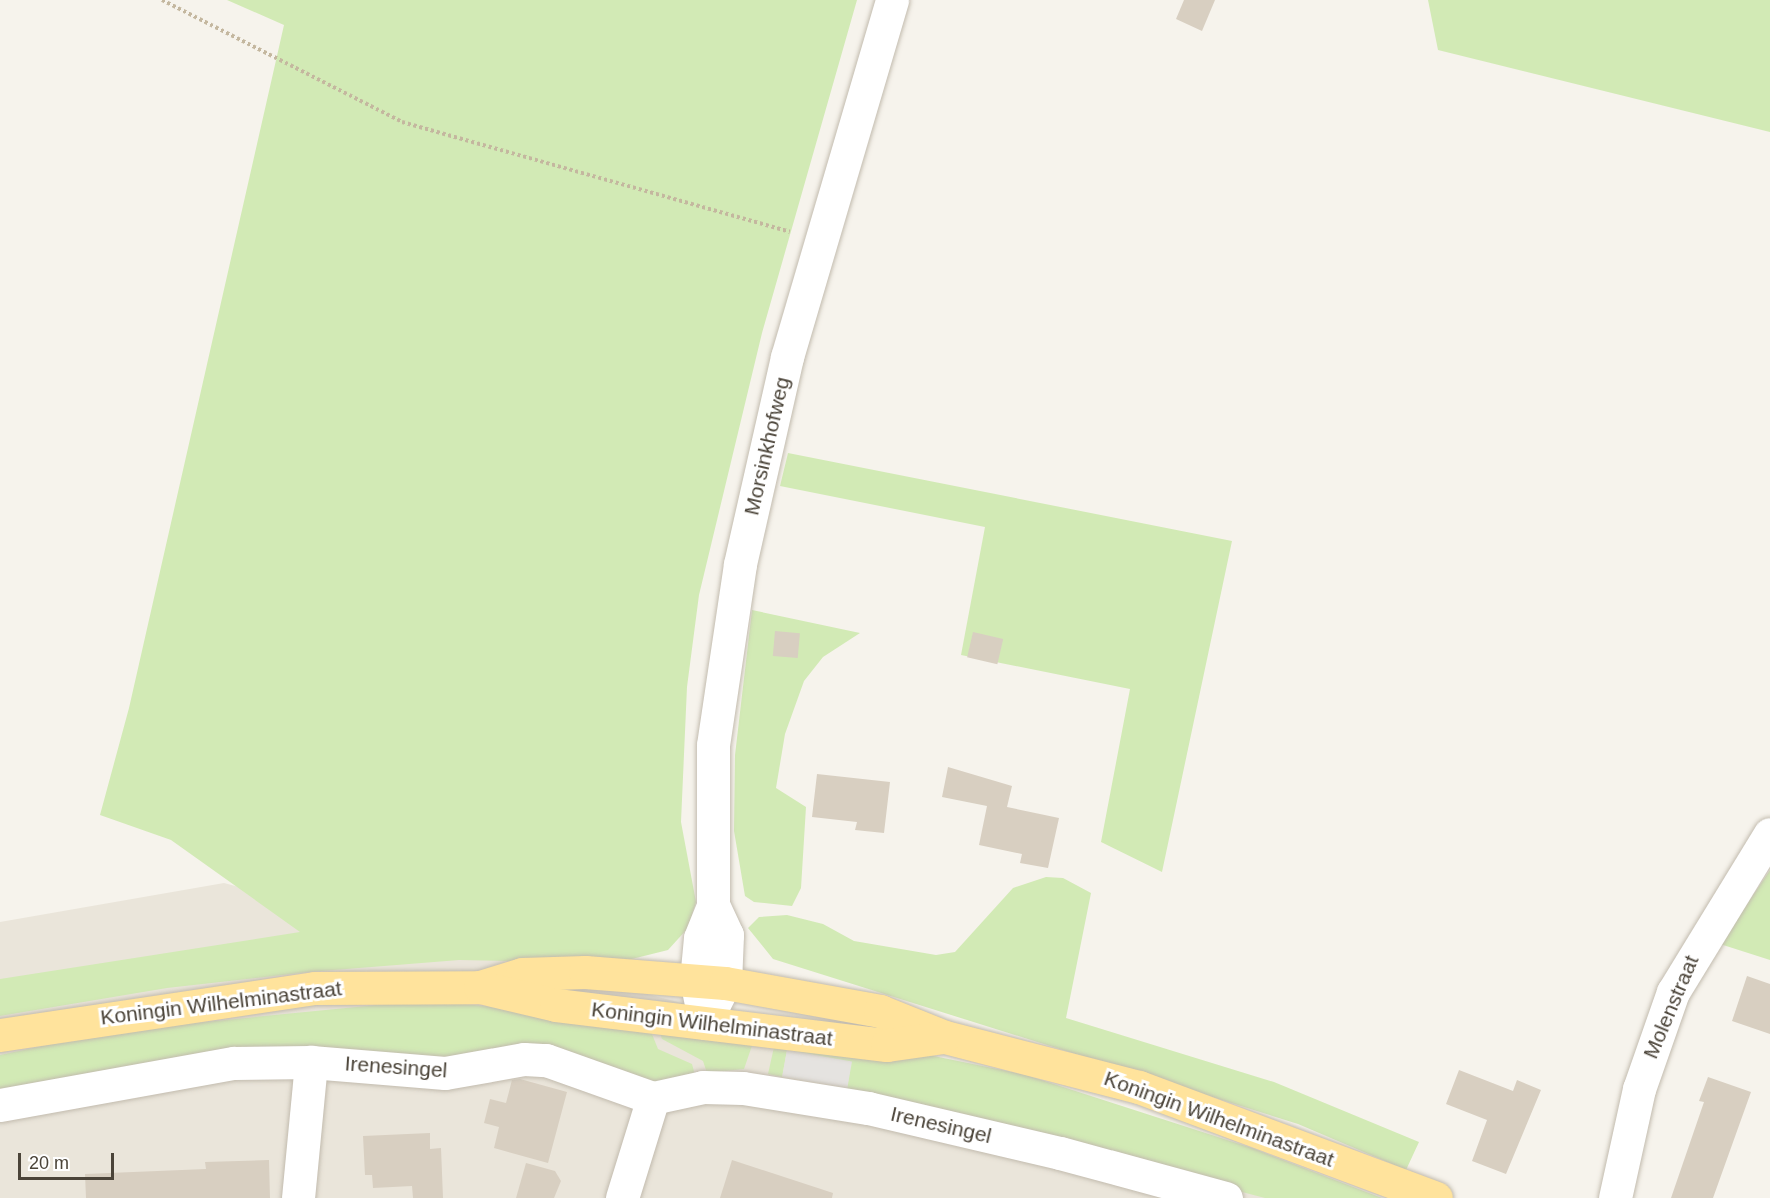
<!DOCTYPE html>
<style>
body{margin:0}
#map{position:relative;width:1770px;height:1198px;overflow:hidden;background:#f6f3ec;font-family:Arial,sans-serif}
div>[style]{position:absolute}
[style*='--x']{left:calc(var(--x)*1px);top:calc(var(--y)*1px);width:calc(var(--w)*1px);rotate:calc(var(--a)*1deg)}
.residential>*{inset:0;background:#eae5da}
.green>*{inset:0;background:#d2eab5}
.parking>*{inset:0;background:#e5e3e0;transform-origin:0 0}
.building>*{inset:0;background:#d8cfc1;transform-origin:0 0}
.path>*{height:4px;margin-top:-2px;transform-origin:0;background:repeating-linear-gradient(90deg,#c4b79f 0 3px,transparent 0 6px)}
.roads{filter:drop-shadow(0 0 2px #c2bbae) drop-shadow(0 0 2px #c2bbae)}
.minor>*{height:33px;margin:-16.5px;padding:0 16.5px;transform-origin:16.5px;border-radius:16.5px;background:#fff}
.major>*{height:33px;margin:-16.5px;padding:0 16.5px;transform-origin:16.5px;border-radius:16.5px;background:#ffe39c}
span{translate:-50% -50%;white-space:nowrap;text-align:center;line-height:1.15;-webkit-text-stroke:6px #fff;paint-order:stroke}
.street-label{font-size:21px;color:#4b4439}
.scale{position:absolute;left:18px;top:1153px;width:96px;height:27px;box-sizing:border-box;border:3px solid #4b4439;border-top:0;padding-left:8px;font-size:18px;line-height:21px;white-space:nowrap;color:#4b4439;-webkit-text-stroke:4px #fff;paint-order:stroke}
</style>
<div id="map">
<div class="residential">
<i style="clip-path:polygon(224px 883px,1093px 1111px,1266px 1198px,0 1198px,0 922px)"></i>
</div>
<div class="green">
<i style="clip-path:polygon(227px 0,857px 0,762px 333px,699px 595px,687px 687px,681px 822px,696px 902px,688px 928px,668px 950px,616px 963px,459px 960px,309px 972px,167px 988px,0 1016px,0 979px,300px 932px,171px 840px,100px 815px,129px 708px,284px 25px)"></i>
<i style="clip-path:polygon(1428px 0,1770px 0,1770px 132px,1438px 50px)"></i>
<i style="clip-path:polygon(788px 453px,1232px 541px,1162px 872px,1101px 842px,1130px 689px,961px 655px,985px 527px,780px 486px)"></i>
<i style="clip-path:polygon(752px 610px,860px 633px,823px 657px,804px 681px,785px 734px,776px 788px,806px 807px,801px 888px,792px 906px,754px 902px,745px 896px,734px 831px,735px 755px)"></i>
<i style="clip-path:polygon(1770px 870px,1770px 960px,1720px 944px)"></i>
<i style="clip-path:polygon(1046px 877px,1063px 878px,1091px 893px,1066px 1018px,1274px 1082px,1419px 1142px,1406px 1170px,1298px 1124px,773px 959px,748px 928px,759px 917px,787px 915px,823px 924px,854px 941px,936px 955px,955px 952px,1013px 888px)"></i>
<i style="clip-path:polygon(428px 1000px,648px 1024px,658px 1049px,692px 1064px,695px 1075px,653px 1084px,466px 1057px,0 1094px,0 1055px,113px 1031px)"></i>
<i style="clip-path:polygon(657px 1025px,755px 1037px,744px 1069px,707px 1073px,703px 1061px,662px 1039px)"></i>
<i style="clip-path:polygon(776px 1038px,924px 1054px,1026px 1075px,1252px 1148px,1382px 1198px,1265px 1198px,847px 1089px,851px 1062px,787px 1050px,782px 1077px,768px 1074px)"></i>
</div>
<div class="parking">
<i style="left:787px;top:1050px;width:66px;height:27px;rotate:10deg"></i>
</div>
<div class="building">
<i style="clip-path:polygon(1184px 0,1215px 0,1202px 31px,1176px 19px)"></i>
<i style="left:775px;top:631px;width:25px;height:25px;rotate:5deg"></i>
<i style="left:973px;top:632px;width:31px;height:26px;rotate:13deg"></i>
<i style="clip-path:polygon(948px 767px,1012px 786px,1007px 807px,1059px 818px,1048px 868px,1020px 863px,1022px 854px,979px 845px,987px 806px,942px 797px)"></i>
<i style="clip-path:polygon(817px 774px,890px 782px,884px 833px,855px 830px,857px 822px,812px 817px)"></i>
<i style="clip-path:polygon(1747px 976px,1770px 984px,1770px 1034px,1732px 1021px)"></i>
<i style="clip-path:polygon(1459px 1070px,1513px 1091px,1517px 1080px,1541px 1090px,1506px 1174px,1472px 1161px,1487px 1120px,1446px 1104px)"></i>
<i style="clip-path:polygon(1708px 1077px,1751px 1092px,1713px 1198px,1671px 1198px,1704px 1102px,1699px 1101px)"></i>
<i style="clip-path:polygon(520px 1079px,567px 1092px,548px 1163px,494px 1148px,499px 1127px,484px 1123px,490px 1099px,506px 1103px,512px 1080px)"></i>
<i style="clip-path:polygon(430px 1133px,430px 1149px,441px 1148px,443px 1198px,413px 1198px,412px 1186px,373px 1188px,372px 1175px,365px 1175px,363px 1136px)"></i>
<i style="clip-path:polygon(269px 1160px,270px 1198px,86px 1198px,85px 1174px,206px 1169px,205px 1162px)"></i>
<i style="clip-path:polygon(732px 1160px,833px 1193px,832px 1198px,720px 1198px)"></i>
<i style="clip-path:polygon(526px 1163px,555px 1171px,561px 1181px,554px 1198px,516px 1198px)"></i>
</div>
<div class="path">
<i style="--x:162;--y:0;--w:269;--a:26.9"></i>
<i style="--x:402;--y:122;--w:403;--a:15.8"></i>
</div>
<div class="roads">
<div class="minor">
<i style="--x:712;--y:1008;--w:28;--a:-63"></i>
<i style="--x:725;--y:983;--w:48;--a:-87.6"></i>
<i style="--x:727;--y:935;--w:33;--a:-115"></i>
<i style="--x:705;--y:1023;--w:44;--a:-101.8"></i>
<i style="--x:696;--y:980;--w:42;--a:-84.6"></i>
<i style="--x:700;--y:938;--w:35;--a:-68"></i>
<i style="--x:713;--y:905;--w:160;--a:-90"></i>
<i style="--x:713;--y:745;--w:183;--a:-81.5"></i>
<i style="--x:740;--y:564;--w:212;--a:-77.2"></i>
<i style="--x:787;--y:357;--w:372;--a:-73.6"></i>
<i style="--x:0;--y:1105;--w:238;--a:-10.2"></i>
<i style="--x:234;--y:1063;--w:77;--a:-0.7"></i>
<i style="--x:311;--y:1062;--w:134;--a:4.7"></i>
<i style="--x:445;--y:1073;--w:80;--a:-10"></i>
<i style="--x:524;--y:1059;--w:22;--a:3"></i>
<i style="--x:546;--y:1060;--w:114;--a:19.6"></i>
<i style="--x:298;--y:1198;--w:137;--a:-84.5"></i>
<i style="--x:622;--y:1198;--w:105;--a:-72.8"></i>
<i style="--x:653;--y:1098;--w:51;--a:-12.4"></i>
<i style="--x:703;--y:1087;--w:40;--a:1.4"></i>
<i style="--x:743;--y:1088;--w:127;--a:9.1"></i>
<i style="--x:868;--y:1108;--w:197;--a:13.2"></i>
<i style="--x:1060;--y:1153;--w:172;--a:15.2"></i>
<i style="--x:1615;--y:1198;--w:112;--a:-77.6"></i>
<i style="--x:1639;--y:1089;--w:103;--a:-70.7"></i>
<i style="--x:1673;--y:992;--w:185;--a:-58.5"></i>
</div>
<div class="major">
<i style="--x:480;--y:987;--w:44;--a:-17.2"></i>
<i style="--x:522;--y:974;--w:63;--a:-1.8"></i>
<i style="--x:585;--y:972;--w:140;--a:4.5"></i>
<i style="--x:725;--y:983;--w:158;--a:10.2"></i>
<i style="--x:880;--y:1011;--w:70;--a:21.8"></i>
<i style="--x:945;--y:1037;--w:200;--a:14.5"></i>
<i style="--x:1139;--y:1087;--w:317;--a:20.5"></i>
<i style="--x:0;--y:1035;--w:318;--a:-8.5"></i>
<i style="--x:315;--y:988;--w:165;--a:-0.3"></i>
<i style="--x:480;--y:987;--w:78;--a:13.3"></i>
<i style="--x:556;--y:1005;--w:333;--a:6.9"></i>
<i style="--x:887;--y:1045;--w:57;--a:-8.1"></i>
</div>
</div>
<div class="street-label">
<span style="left:767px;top:446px;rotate:-77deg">Morsinkhofweg</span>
<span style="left:221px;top:1003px;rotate:-7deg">Koningin Wilhelminastraat</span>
<span style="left:1671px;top:1007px;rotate:-67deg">Molenstraat</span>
<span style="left:712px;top:1024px;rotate:7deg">Koningin Wilhelminastraat</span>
<span style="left:396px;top:1067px;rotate:4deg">Irenesingel</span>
<span style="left:1219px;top:1119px;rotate:20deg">Koningin Wilhelminastraat</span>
<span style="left:941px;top:1125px;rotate:13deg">Irenesingel</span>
</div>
<div class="scale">20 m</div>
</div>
